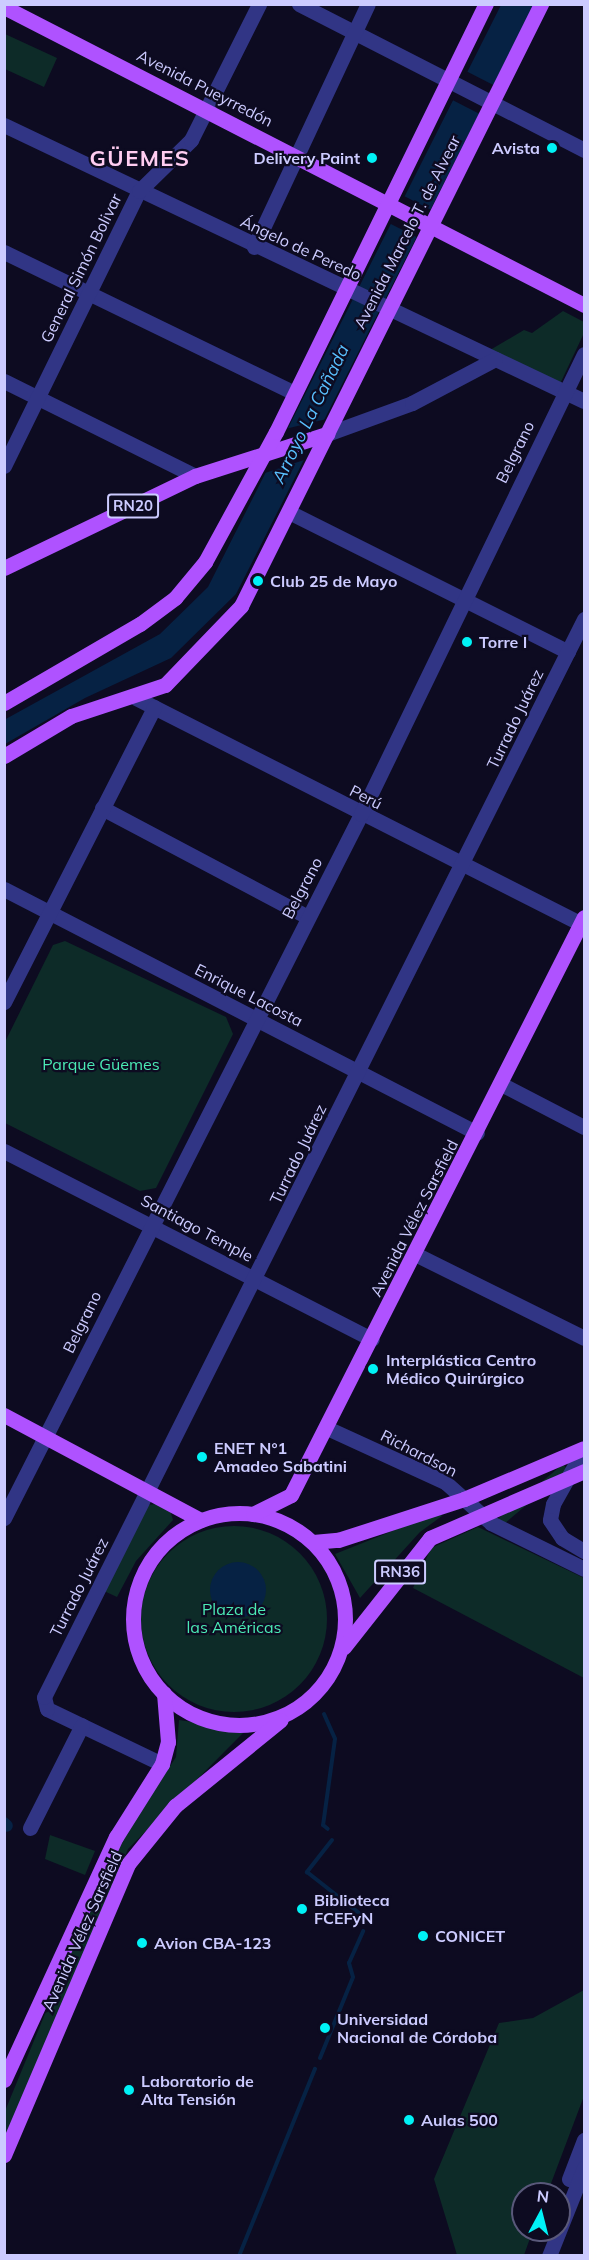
<!DOCTYPE html>
<meta charset="utf-8">
<style>
body{margin:0}
#map{position:relative;width:589px;height:2260px;overflow:hidden;background:#0d0b21;font-family:Mulish,sans-serif}
div>[style]{position:absolute}
[style*='--x']{left:calc(var(--x)*1px);top:calc(var(--y)*1px);width:calc(var(--w)*1px);rotate:calc(var(--a)*1deg)}
.green>*{inset:0;background:#0d2b28;transform-origin:0 0}
.round{border-radius:50%}
.water>*{inset:0;background:#062244}
.pier>*{inset:0;background:#0d0b21;transform-origin:0 0}
.stream>*{height:4px;margin:-2px;padding:0 2px;transform-origin:2px;border-radius:2px;background:#062244}
.canal>*{height:12px;margin:-6px;padding:0 6px;transform-origin:6px;border-radius:6px;background:#062244}
.minor>*{height:15px;margin:-7.5px;padding:0 7.5px;transform-origin:7.5px;border-radius:7.5px;background:#313585}
.major>*{height:15px;margin:-7.5px;padding:0 7.5px;transform-origin:7.5px;border-radius:7.5px;background:#af52ff}
.major>.ring{margin:-7.5px;padding:0;box-sizing:content-box;background:none;border:15px solid #af52ff;border-radius:50%}
.dots>*{width:16px;height:16px;translate:-50% -50%;box-sizing:border-box;border:3px solid #0d0b21;border-radius:50%}
span{translate:-50% -50%;white-space:nowrap;text-align:center;line-height:1.15;-webkit-text-stroke:4.5px #0d0b21;paint-order:stroke}
.shield-label span{padding:2px 4px;background:#0d0b21;border:2px solid;border-radius:4px;-webkit-text-stroke-width:0}
.shield-label{font-size:15px;color:#cccbff;font-weight:700}
.street-label{font-size:16px;color:#cccbff}
.poi-label{font-size:16px;color:#cccbff;font-weight:700}
.right{translate:-100% -50%;text-align:right}
.left{translate:0 -50%;text-align:left}
.park-label{font-size:16px;color:#4beab5}
.water-label{font-size:18px;color:#59c0ff;font-style:italic}
.district-label{font-size:22px;color:#ffcdf1;font-weight:700;letter-spacing:1.5px}
.frame{position:absolute;inset:0;border:6px solid #cccbff;pointer-events:none}
.north{position:absolute;left:511px;top:2182px;width:60px;height:60px;box-sizing:border-box;background:#0d0b21;border:2px solid #59587a;border-radius:50%;rotate:7deg;font-size:16px;font-weight:700;line-height:24px;text-align:center;color:#cccbff}
.north::after{content:'';display:block;margin:auto;width:21px;height:27px;background:#00f2f6;clip-path:polygon(50% 0,100% 100%,50% 72%,0 100%)}
</style>
<div id="map">
<div class="green">
<i style="clip-path:polygon(5px 34px,57px 58px,44px 87px,5px 69px)"></i>
<i style="clip-path:polygon(563px 311px,584px 322px,584px 333px,560px 384px,490px 350px,524px 330px,532px 333px)"></i>
<i style="clip-path:polygon(65px 941px,226px 1017px,233px 1034px,156px 1188px,140px 1191px,5px 1123px,5px 1042px,53px 945px)"></i>
<i style="left:563px;top:1464px;width:8px;height:87px;rotate:50deg"></i>
<i style="clip-path:polygon(157px 1504px,170px 1510px,173px 1520px,136px 1561px,117px 1597px,104px 1591px,147px 1505px)"></i>
<i style="clip-path:polygon(440px 1512px,442px 1516px,420px 1532px,360px 1598px,335px 1554px)"></i>
<i class="round" style="left:141px;top:1526px;width:186px;height:186px"></i>
<i style="clip-path:polygon(478px 1527px,584px 1578px,584px 1678px,413px 1588px,431px 1548px)"></i>
<i style="clip-path:polygon(179px 1720px,246px 1730px,128px 1849px,5px 2139px,5px 2111px,108px 1861px,176px 1757px)"></i>
<i style="clip-path:polygon(50px 1835px,95px 1851px,85px 1875px,45px 1859px)"></i>
<i style="clip-path:polygon(584px 1990px,584px 2096px,547px 2194px,523px 2194px,523px 2230px,533px 2230px,524px 2255px,457px 2255px,434px 2179px,499px 2023px,533px 2018px)"></i>
</div>
<div class="water">
<i style="clip-path:polygon(501px 5px,534px 5px,236px 594px,171px 658px,85px 698px,5px 744px,4px 720px,160px 634px,208px 587px)"></i>
<i class="round" style="left:210px;top:1562px;width:56px;height:56px"></i>
</div>
<div class="pier">
<i style="left:466px;top:71px;width:35px;height:32px;rotate:27deg"></i>
<i style="left:404px;top:196px;width:33px;height:31px;rotate:27deg"></i>
<i style="clip-path:polygon(331px 418px,310px 458px,262px 474px,285px 429px)"></i>
</div>
<div class="stream">
<i style="--x:324;--y:1714;--w:27;--a:66"></i>
<i style="--x:335;--y:1739;--w:87;--a:97.9"></i>
<i style="--x:323;--y:1825;--w:6;--a:39"></i>
<i style="--x:332;--y:1840;--w:41;--a:128"></i>
<i style="--x:307;--y:1872;--w:78;--a:38.2"></i>
<i style="--x:320;--y:2058;--w:87;--a:-67.8"></i>
<i style="--x:353;--y:1977;--w:15;--a:-106"></i>
<i style="--x:349;--y:1963;--w:35;--a:-66"></i>
<i style="--x:239;--y:2256;--w:202;--a:-67.9"></i>
</div>
<div class="canal">
<i style="--x:4;--y:1823;--w:4;--a:45"></i>
</div>
<div class="minor">
<i style="--x:299;--y:4;--w:320;--a:27.1"></i>
<i style="--x:4;--y:125;--w:642;--a:25.45"></i>
<i style="--x:254;--y:247;--w:268;--a:-64.9"></i>
<i style="--x:4;--y:252;--w:323;--a:25.9"></i>
<i style="--x:4;--y:381;--w:213;--a:26.4"></i>
<i style="--x:327;--y:434;--w:90;--a:-20"></i>
<i style="--x:412;--y:403;--w:94;--a:-27.9"></i>
<i style="--x:4;--y:466;--w:306;--a:-63.9"></i>
<i style="--x:139;--y:191;--w:73;--a:-44.4"></i>
<i style="--x:191;--y:140;--w:152;--a:-63.4"></i>
<i style="--x:289;--y:512;--w:312;--a:26.6"></i>
<i style="--x:136;--y:698;--w:499;--a:26.9"></i>
<i style="--x:102;--y:808;--w:231;--a:27.9"></i>
<i style="--x:4;--y:889;--w:532;--a:27.29"></i>
<i style="--x:4;--y:1002;--w:331;--a:-63"></i>
<i style="--x:501;--y:1084;--w:93;--a:27.4"></i>
<i style="--x:4;--y:1151;--w:413;--a:27.1"></i>
<i style="--x:415;--y:1254;--w:189;--a:26.4"></i>
<i style="--x:327;--y:1428;--w:130;--a:24.6"></i>
<i style="--x:445;--y:1482;--w:62;--a:41.7"></i>
<i style="--x:491;--y:1523;--w:104;--a:26.3"></i>
<i style="--x:584;--y:1449;--w:63;--a:119.4"></i>
<i style="--x:553;--y:1504;--w:16;--a:101"></i>
<i style="--x:550;--y:1520;--w:22;--a:56"></i>
<i style="--x:562;--y:1538;--w:26;--a:31"></i>
<i style="--x:4;--y:1518;--w:789;--a:-63.11"></i>
<i style="--x:361;--y:814;--w:511;--a:-64.14"></i>
<i style="--x:162;--y:1764;--w:127;--a:-154.4"></i>
<i style="--x:47;--y:1709;--w:12;--a:-104"></i>
<i style="--x:44;--y:1697;--w:1206;--a:-63.39"></i>
<i style="--x:30;--y:1828;--w:115;--a:-63.2"></i>
<i style="--x:569;--y:2179;--w:42;--a:-69"></i>
<i style="--x:549;--y:2256;--w:95;--a:-68.3"></i>
</div>
<div class="major">
<i style="--x:4;--y:7;--w:652;--a:27.19"></i>
<i style="--x:4;--y:568;--w:212;--a:-25.7"></i>
<i style="--x:195;--y:476;--w:139;--a:-17.7"></i>
<i style="--x:4;--y:703;--w:157;--a:-30.2"></i>
<i style="--x:140;--y:624;--w:44;--a:-36.6"></i>
<i style="--x:175;--y:598;--w:47;--a:-50.2"></i>
<i style="--x:205;--y:562;--w:148;--a:-61.4"></i>
<i style="--x:276;--y:432;--w:477;--a:-63.9"></i>
<i style="--x:4;--y:756;--w:78;--a:-30.8"></i>
<i style="--x:71;--y:716;--w:99;--a:-18.3"></i>
<i style="--x:165;--y:685;--w:110;--a:-46.1"></i>
<i style="--x:241;--y:606;--w:673;--a:-63.51"></i>
<i style="--x:4;--y:1415;--w:223;--a:28.1"></i>
<i class="ring" style="left:133px;top:1513px;width:197px;height:197px"></i>
<i style="--x:253;--y:1514;--w:42;--a:-26.6"></i>
<i style="--x:291;--y:1495;--w:648;--a:-63.12"></i>
<i style="--x:313;--y:1542;--w:25;--a:-5"></i>
<i style="--x:338;--y:1540;--w:133;--a:-18"></i>
<i style="--x:464;--y:1499;--w:130;--a:-23"></i>
<i style="--x:344;--y:1647;--w:139;--a:-51.7"></i>
<i style="--x:430;--y:1538;--w:168;--a:-23.5"></i>
<i style="--x:4;--y:2080;--w:268;--a:-65.3"></i>
<i style="--x:116;--y:1837;--w:86;--a:-57.8"></i>
<i style="--x:162;--y:1764;--w:23;--a:-75"></i>
<i style="--x:168;--y:1742;--w:49;--a:-94.7"></i>
<i style="--x:4;--y:2155;--w:316;--a:-66.9"></i>
<i style="--x:128;--y:1864;--w:75;--a:-51"></i>
<i style="--x:175;--y:1806;--w:136;--a:-39.1"></i>
</div>
<div class="dots">
<i style="left:552px;top:148px;background:#00f2f6"></i>
<i style="left:372px;top:158px;background:#00f2f6"></i>
<i style="left:258px;top:581px;background:#00f2f6"></i>
<i style="left:467px;top:642px;background:#00f2f6"></i>
<i style="left:373px;top:1369px;background:#00f2f6"></i>
<i style="left:202px;top:1457px;background:#00f2f6"></i>
<i style="left:302px;top:1909px;background:#00f2f6"></i>
<i style="left:423px;top:1936px;background:#00f2f6"></i>
<i style="left:142px;top:1943px;background:#00f2f6"></i>
<i style="left:325px;top:2028px;background:#00f2f6"></i>
<i style="left:129px;top:2090px;background:#00f2f6"></i>
<i style="left:409px;top:2120px;background:#00f2f6"></i>
</div>
<div class="shield-label">
<span style="left:133px;top:506px">RN20</span>
<span style="left:400px;top:1572px">RN36</span>
</div>
<div class="street-label">
<span style="left:205px;top:88px;rotate:27deg">Avenida Pueyrredón</span>
<span style="left:407px;top:232px;rotate:-63deg">Avenida Marcelo T. de Alvear</span>
<span style="left:301px;top:248px;rotate:25deg">Ángelo de Peredo</span>
<span style="left:81px;top:268px;rotate:-64deg">General Simón Bolivar</span>
<span style="left:515px;top:452px;rotate:-64deg">Belgrano</span>
<span style="left:515px;top:719px;rotate:-64deg">Turrado Juárez</span>
<span style="left:366px;top:797px;rotate:27deg">Perú</span>
<span style="left:302px;top:888px;rotate:-62deg">Belgrano</span>
<span style="left:249px;top:995px;rotate:27deg">Enrique Lacosta</span>
<span style="left:298px;top:1154px;rotate:-64deg">Turrado Juárez</span>
<span style="left:414px;top:1218px;rotate:-63deg">Avenida Vélez Sarsfield</span>
<span style="left:197px;top:1228px;rotate:28deg">Santiago Temple</span>
<span style="left:82px;top:1322px;rotate:-64deg">Belgrano</span>
<span style="left:419px;top:1453px;rotate:27deg">Richardson</span>
<span style="left:79px;top:1587px;rotate:-63deg">Turrado Juárez</span>
<span style="left:82px;top:1931px;rotate:-66deg">Avenida Vélez Sarsfield</span>
</div>
<div class="poi-label">
<span class="right" style="left:540px;top:148px">Avista</span>
<span class="right" style="left:360px;top:158px">Delivery Paint</span>
<span class="left" style="left:270px;top:581px">Club 25 de Mayo</span>
<span class="left" style="left:479px;top:642px">Torre I</span>
<span class="left" style="left:386px;top:1369px">Interplástica Centro<br>Médico Quirúrgico</span>
<span class="left" style="left:214px;top:1457px">ENET N°1<br>Amadeo Sabatini</span>
<span class="left" style="left:314px;top:1909px">Biblioteca<br>FCEFyN</span>
<span class="left" style="left:435px;top:1936px">CONICET</span>
<span class="left" style="left:154px;top:1943px">Avion CBA-123</span>
<span class="left" style="left:337px;top:2028px">Universidad<br>Nacional de Córdoba</span>
<span class="left" style="left:141px;top:2090px">Laboratorio de<br>Alta Tensión</span>
<span class="left" style="left:421px;top:2120px">Aulas 500</span>
</div>
<div class="park-label">
<span style="left:101px;top:1064px">Parque Güemes</span>
<span style="left:234px;top:1618px">Plaza de<br>las Américas</span>
</div>
<div class="water-label">
<span style="left:311px;top:414px;rotate:-64deg">Arroyo La Cañada</span>
</div>
<div class="district-label">
<span style="left:140px;top:159px">GÜEMES</span>
</div>
<div class="frame"></div>
<div class="north">N</div>
</div>
